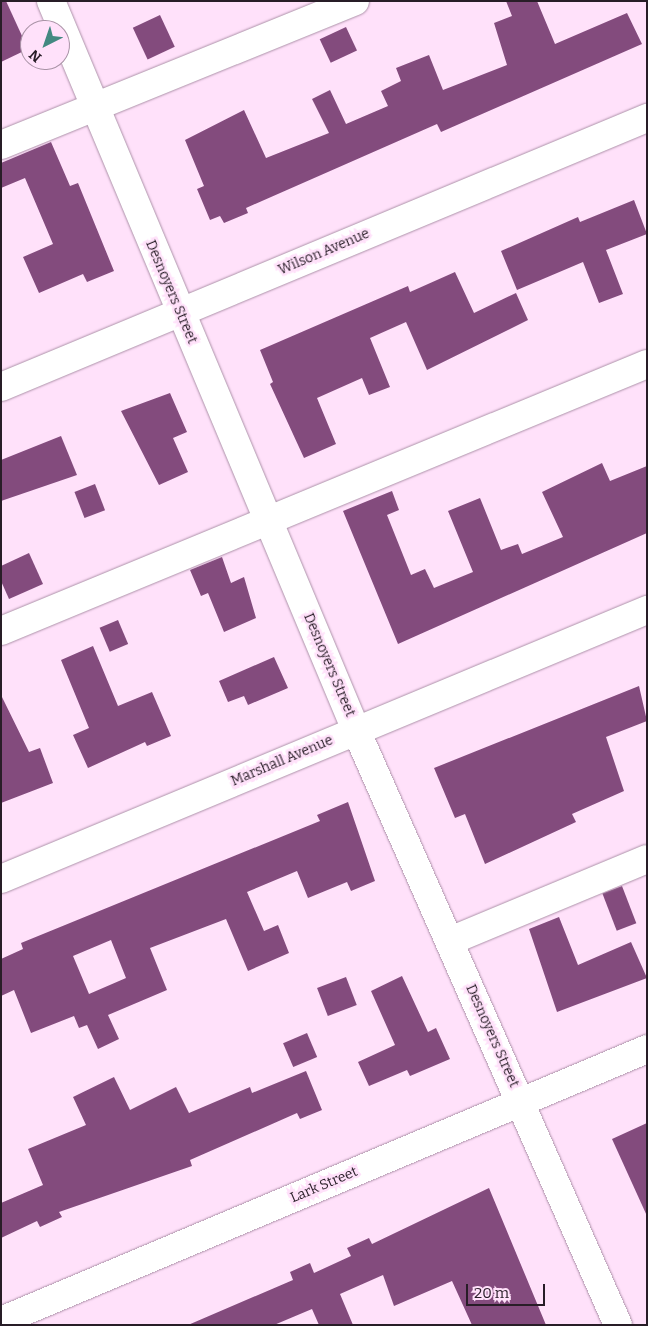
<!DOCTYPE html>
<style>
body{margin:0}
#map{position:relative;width:648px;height:1326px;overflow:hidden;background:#ffe1fa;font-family:Bitter,serif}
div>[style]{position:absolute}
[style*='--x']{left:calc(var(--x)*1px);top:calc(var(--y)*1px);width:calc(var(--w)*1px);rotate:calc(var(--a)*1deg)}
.building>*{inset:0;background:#834b7d;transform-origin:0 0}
.roads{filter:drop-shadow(0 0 1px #ad92a9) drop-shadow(0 0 1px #ad92a9)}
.minor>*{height:28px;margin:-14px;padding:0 14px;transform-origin:14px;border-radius:14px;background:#fff}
span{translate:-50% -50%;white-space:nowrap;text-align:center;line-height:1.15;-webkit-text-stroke:5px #ffe1fa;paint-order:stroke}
.street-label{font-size:14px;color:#281d27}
.frame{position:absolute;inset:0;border:2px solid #281d27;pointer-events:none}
.north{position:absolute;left:20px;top:20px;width:50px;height:50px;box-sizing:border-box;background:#ffe1fa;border:1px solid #a993a6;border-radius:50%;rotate:221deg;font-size:14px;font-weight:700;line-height:20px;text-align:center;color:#281d27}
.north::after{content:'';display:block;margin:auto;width:18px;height:22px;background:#438981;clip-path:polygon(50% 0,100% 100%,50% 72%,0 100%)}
.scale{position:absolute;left:466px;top:1284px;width:79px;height:22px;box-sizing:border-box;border:2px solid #281d27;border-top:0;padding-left:6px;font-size:15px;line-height:18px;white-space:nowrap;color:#281d27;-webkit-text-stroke:4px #ffe1fa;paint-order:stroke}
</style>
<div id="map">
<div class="building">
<i style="clip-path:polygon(1px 1px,6px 1px,28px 49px,1px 62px)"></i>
<i style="clip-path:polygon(506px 1px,537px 1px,555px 44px,627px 13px,642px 44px,441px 132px,437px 124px,246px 208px,248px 213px,224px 223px,220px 216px,210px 220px,197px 189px,204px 186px,185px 140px,244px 110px,266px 158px,329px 133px,312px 99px,330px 90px,346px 124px,388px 106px,381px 91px,401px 81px,396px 68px,429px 55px,443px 90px,507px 65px,494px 23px,512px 16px)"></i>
<i style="left:160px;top:15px;width:35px;height:30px;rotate:65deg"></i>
<i style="left:346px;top:27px;width:26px;height:29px;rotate:65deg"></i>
<i style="clip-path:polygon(51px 142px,70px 186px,78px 183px,114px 271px,87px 282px,83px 274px,39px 293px,23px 257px,53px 244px,25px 178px,1px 188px,1px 163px)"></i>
<i style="clip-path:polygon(634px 200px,647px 234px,606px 250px,623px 294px,599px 303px,583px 262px,517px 290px,501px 251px,578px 217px,580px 222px)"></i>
<i style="clip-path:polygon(455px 272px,474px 313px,516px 293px,528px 320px,427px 370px,406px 322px,370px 338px,390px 387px,369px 395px,362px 378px,317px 398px,336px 444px,304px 458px,270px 384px,273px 382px,260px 350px,408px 286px,410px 292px)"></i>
<i style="clip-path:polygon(170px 393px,187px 432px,173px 438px,188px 472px,159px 485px,121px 411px)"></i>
<i style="clip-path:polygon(61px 436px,77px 475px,1px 501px,1px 460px)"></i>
<i style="clip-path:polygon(602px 463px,610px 481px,647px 466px,647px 533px,398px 644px,343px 511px,392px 491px,399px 510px,387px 515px,411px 575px,425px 569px,434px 588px,473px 572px,448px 511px,480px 498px,501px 550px,518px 544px,522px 554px,563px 537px,542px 492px)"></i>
<i style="left:95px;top:484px;width:28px;height:22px;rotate:69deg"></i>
<i style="clip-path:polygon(29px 553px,43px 584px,9px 599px,1px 581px,1px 566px)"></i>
<i style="clip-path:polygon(222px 557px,231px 583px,244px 577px,256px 618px,224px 632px,208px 593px,201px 596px,190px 570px)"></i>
<i style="left:118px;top:620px;width:26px;height:20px;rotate:67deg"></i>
<i style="clip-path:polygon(93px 646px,118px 706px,152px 692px,171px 736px,147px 746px,145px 742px,88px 768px,73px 735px,89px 728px,61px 660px)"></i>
<i style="clip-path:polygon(274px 657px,288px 688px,248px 705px,244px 696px,228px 702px,219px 681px)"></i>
<i style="clip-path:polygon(639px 686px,647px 721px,606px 737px,624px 791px,572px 814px,576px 822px,485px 864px,465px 814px,455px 818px,434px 768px)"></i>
<i style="clip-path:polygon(1px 695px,29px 752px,40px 748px,53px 783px,1px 803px)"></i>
<i style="clip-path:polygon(evenodd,348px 802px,375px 881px,351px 891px,347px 882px,308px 898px,297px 871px,247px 892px,264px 931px,278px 925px,289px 953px,248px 971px,226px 919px,150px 948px,167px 990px,108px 1015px,119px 1039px,98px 1049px,87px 1025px,79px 1028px,74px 1016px,31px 1033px,14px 990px,1px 996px,1px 959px,23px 949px,21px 943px,320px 821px,317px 815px,348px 802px,111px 940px,126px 978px,89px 994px,73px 956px,111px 940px)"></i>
<i style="left:622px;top:886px;width:40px;height:21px;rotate:69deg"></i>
<i style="clip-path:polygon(559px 917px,578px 965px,631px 942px,647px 978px,557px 1012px,529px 929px)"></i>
<i style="clip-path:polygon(402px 976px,428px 1032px,436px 1028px,450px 1059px,410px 1076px,407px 1070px,369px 1086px,358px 1062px,395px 1045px,371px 991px)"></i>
<i style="left:346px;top:977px;width:30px;height:31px;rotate:69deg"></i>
<i style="left:307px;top:1033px;width:26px;height:26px;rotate:67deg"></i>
<i style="clip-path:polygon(306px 1071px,322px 1110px,300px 1119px,297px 1113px,190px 1160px,192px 1166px,59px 1212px,62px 1217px,40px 1227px,37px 1221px,1px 1238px,1px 1203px,43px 1185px,28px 1149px,86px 1125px,73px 1097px,114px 1077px,130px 1110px,176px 1087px,189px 1113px,250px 1087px,252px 1093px)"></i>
<i style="clip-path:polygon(647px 1123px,647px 1216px,612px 1139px)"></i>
<i style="clip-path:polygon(489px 1188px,546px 1325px,472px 1325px,452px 1281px,394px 1306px,383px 1275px,340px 1294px,353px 1325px,319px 1325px,312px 1309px,274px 1325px,188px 1325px,293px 1280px,290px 1272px,310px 1263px,314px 1273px,351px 1256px,347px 1248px,369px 1238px,372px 1244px)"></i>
</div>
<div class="roads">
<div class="minor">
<i style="--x:51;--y:1;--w:790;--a:67.3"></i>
<i style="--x:356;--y:730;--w:650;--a:66.23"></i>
<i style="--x:1;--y:145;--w:382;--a:-22.1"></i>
<i style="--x:1;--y:387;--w:700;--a:-22.61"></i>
<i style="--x:1;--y:631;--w:699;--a:-22.46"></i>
<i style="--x:1;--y:879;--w:700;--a:-22.61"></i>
<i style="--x:450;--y:941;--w:213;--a:-22.6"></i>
<i style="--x:1;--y:1321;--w:701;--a:-22.83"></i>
</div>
</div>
<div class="street-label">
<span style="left:324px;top:252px;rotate:-23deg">Wilson Avenue</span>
<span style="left:171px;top:292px;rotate:67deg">Desnoyers Street</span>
<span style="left:329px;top:665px;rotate:67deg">Desnoyers Street</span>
<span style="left:282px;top:761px;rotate:-23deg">Marshall Avenue</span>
<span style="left:492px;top:1036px;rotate:66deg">Desnoyers Street</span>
<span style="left:324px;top:1185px;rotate:-23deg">Lark Street</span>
</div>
<div class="frame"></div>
<div class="north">N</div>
<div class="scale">20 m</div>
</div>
